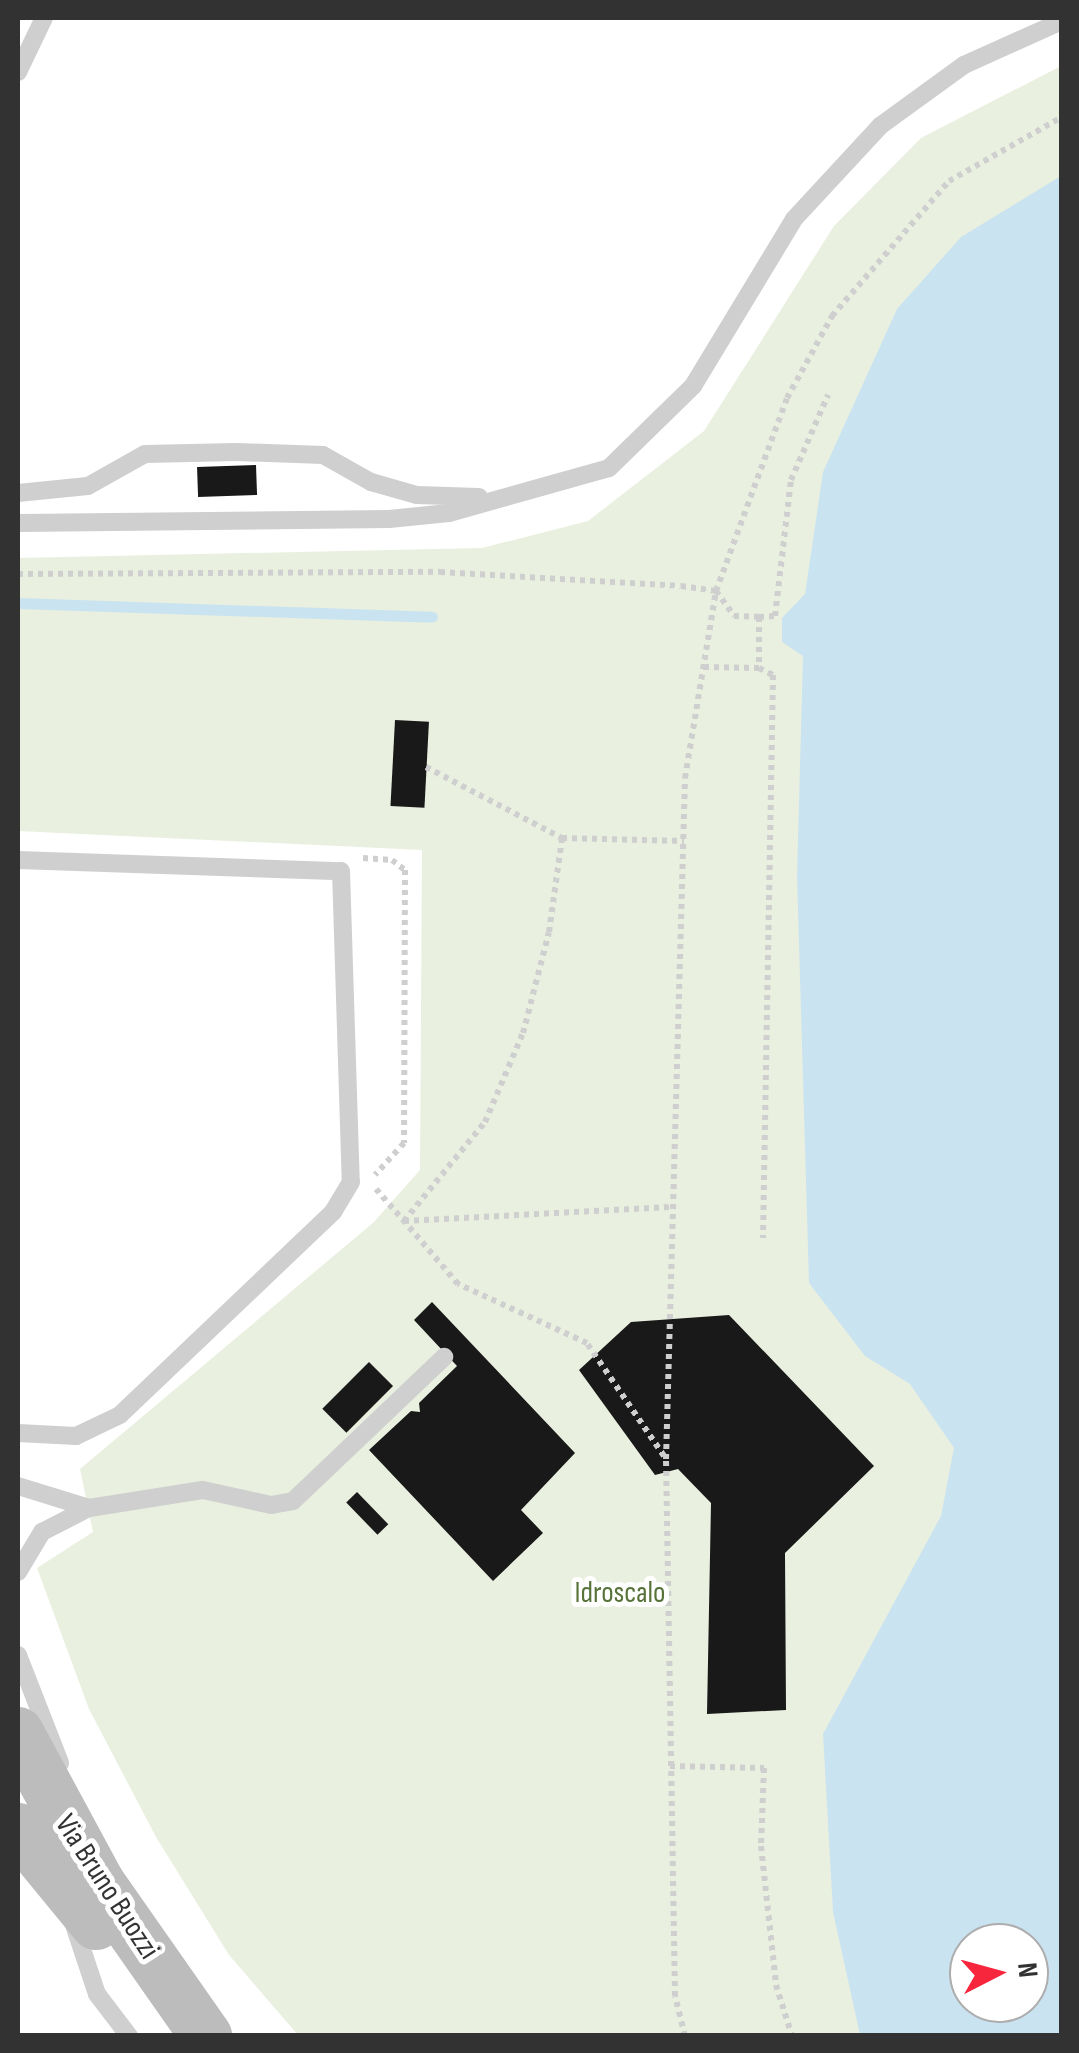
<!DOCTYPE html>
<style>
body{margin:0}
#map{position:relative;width:1079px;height:2053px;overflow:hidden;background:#fff;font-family:"Sofia Sans Condensed",sans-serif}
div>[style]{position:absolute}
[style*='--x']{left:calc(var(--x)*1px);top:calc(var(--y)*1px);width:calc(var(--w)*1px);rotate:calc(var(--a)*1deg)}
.green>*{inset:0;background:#e9f0df}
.water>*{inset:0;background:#cae3f1}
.stream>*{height:11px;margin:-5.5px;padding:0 5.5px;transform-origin:5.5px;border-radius:5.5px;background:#cae3f1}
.building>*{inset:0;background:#191919;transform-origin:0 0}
.path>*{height:6px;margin-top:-3px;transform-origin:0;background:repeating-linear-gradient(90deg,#cfcfcf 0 5px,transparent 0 10px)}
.service>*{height:18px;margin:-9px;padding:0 9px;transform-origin:9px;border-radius:9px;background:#cfcfcf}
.secondary>*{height:52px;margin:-26px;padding:0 26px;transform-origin:26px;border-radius:26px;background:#bcbcbc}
span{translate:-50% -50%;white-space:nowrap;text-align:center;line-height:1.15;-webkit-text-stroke:10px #fff;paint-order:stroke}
.park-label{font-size:30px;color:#57733a}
.street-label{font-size:30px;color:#323232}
.frame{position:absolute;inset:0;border:20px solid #323232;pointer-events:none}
.north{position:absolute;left:949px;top:1923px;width:100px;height:100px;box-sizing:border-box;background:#fff;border:2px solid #adadad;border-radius:50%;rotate:84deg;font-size:28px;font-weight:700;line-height:40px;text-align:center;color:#323232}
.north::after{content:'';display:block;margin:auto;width:35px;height:45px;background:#f7263d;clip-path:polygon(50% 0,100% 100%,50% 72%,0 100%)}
</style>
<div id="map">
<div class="green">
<i style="clip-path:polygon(evenodd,1061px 66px,1061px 2035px,298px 2035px,229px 1955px,156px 1837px,89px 1709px,37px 1568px,93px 1532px,80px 1469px,374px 1222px,420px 1170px,422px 850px,18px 831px,18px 558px,482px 548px,588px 521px,704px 431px,834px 226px,921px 138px,1061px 66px,969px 1943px,1029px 1943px,1029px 2003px,969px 2003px,969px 1943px)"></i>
</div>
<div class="water">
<i style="clip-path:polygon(evenodd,1061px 176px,1061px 2035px,860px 2035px,833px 1912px,823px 1734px,941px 1516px,954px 1448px,910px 1384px,865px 1356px,809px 1283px,797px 876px,803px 656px,782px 642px,782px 618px,805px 594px,823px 472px,897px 309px,961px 237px,1061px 176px,969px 1943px,1029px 1943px,1029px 2003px,969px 2003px,969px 1943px)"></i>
</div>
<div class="stream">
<i style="--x:18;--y:603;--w:414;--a:1.9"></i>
</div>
<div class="building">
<i style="left:256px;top:465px;width:30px;height:59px;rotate:88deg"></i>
<i style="left:395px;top:720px;width:34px;height:86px;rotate:3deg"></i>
<i style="clip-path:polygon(432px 1302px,575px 1453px,521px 1510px,543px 1533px,493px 1581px,369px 1450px,411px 1411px,420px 1412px,419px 1403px,457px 1366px,414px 1320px)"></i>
<i style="clip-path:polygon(729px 1315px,874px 1466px,785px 1553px,786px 1710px,707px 1714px,711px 1503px,678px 1469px,655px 1475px,579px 1370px,631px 1322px)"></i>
<i style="left:369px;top:1362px;width:34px;height:66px;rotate:45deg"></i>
<i style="left:357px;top:1492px;width:45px;height:15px;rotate:46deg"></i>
</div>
<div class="path">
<i style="--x:18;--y:574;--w:422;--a:-0.3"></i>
<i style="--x:440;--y:572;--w:241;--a:3.3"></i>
<i style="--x:681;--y:586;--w:35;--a:8"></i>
<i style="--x:716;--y:591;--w:31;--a:54"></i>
<i style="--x:734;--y:616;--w:25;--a:2"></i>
<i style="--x:759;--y:617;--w:51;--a:90"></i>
<i style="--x:759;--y:668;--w:55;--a:-179"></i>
<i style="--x:759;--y:617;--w:16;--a:-4"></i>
<i style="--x:775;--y:616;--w:137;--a:-83.3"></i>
<i style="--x:791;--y:480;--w:93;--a:-66.5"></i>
<i style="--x:759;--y:668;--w:16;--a:27"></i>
<i style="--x:773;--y:675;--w:563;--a:91.02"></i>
<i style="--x:426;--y:767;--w:153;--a:27.6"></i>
<i style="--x:363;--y:858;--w:29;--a:4"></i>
<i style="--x:392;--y:860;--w:16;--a:38"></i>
<i style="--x:405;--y:870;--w:273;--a:90.2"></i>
<i style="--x:404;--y:1143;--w:43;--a:132.2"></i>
<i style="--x:376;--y:1189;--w:43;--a:48.8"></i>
<i style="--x:404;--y:1221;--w:271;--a:-3"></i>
<i style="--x:664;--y:1456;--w:137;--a:-124.3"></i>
<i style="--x:587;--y:1343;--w:142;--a:-155.4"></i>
<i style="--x:458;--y:1284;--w:83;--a:-130.6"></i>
<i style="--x:404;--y:1221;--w:128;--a:-50.7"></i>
<i style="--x:485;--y:1122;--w:97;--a:-66.9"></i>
<i style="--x:523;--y:1033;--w:104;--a:-75.6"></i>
<i style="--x:549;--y:932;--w:95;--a:-82.1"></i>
<i style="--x:562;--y:838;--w:122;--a:1.4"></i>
<i style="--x:670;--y:1766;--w:94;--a:1.2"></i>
<i style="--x:764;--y:1768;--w:78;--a:92.2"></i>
<i style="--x:761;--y:1846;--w:140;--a:83.8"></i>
<i style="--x:776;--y:1985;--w:53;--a:72.6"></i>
<i style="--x:685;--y:2036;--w:41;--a:-104"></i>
<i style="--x:675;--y:1996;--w:537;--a:-90.96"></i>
<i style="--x:666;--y:1459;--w:681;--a:-88.4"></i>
<i style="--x:685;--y:778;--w:190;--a:-80.6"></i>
<i style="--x:716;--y:591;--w:206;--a:-69.8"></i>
<i style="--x:787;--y:398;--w:94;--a:-61.2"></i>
<i style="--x:832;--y:316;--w:179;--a:-49.1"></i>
<i style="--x:949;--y:181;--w:130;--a:-29.5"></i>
</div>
<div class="service">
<i style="--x:18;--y:72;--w:60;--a:-64.3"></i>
<i style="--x:18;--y:493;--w:70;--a:-5.7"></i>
<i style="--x:88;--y:486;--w:65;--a:-29.3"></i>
<i style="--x:145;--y:454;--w:92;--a:-1.2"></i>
<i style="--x:237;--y:452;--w:86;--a:2"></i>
<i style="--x:323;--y:455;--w:55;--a:29.4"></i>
<i style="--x:371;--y:482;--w:48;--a:15.8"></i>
<i style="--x:417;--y:495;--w:62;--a:1.8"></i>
<i style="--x:18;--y:523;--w:371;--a:-0.6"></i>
<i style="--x:389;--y:519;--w:60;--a:-5.7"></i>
<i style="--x:449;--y:513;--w:166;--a:-15.7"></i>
<i style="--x:609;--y:468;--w:117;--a:-44.3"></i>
<i style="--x:693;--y:386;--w:195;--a:-58.8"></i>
<i style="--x:794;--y:219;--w:127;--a:-47.2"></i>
<i style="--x:880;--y:126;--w:104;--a:-36"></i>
<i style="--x:964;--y:65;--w:107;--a:-24.2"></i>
<i style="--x:18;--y:860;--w:323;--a:2"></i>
<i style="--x:341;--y:871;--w:311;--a:88.2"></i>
<i style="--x:351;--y:1182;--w:35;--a:121"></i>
<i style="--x:333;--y:1212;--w:294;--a:136.4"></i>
<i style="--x:120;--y:1415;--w:49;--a:154.5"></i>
<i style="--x:76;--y:1436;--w:58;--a:-177"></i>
<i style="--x:18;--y:1486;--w:74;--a:17.2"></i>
<i style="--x:89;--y:1508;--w:115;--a:-9"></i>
<i style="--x:203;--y:1490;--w:70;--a:12.4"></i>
<i style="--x:271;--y:1505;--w:22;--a:-10"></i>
<i style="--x:293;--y:1501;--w:209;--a:-43.6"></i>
<i style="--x:18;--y:1572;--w:47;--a:-59"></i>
<i style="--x:42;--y:1532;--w:53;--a:-27.1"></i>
<i style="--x:18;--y:1655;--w:116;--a:68.7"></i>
<i style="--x:74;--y:1925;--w:73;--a:71.6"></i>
<i style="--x:97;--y:1994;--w:53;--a:52.7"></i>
</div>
<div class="secondary">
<i style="--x:18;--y:1733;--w:170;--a:61.6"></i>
<i style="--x:99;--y:1883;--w:187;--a:55"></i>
<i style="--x:18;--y:1829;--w:123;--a:50.6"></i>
</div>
<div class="park-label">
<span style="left:620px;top:1593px">Idroscalo</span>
</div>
<div class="street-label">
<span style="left:107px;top:1887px;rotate:57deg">Via Bruno Buozzi</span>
</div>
<div class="frame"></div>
<div class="north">N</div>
</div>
